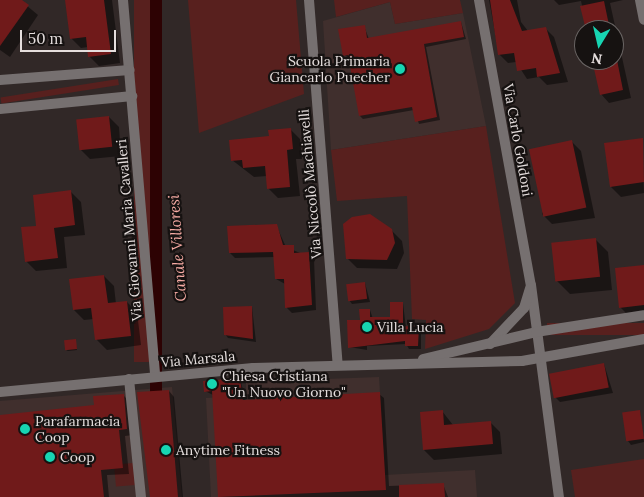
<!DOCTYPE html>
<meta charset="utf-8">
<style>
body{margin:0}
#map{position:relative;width:644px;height:497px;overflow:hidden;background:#312827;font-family:Lora,serif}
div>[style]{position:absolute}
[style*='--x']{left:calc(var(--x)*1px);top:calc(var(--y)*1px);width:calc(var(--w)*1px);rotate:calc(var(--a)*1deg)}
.built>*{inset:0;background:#402f2d}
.green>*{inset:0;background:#58201e;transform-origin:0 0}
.water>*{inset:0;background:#2d0203;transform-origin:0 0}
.shadow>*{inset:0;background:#0007}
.building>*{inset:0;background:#701a1a;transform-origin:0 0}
.pedestrian>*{height:10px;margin:-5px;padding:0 5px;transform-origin:5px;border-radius:5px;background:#767070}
.minor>*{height:10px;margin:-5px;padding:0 5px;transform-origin:5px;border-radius:5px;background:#767070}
.tertiary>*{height:10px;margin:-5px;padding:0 5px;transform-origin:5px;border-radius:5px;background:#767070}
.dots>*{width:14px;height:14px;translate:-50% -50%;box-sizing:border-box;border:2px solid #161211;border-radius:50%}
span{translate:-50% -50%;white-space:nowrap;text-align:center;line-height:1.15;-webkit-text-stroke:4.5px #161211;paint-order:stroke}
.poi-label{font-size:14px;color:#e5dedd}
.right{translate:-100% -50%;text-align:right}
.left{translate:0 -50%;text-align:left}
.street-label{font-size:14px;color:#e5dedd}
.water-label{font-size:15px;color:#f7aba4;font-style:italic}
.north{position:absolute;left:574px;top:20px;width:50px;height:50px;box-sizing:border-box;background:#161211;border:1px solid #696463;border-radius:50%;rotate:189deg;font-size:14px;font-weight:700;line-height:20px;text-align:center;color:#e5dedd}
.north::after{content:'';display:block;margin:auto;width:18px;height:22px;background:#17d5b2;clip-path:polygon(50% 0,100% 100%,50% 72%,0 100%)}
.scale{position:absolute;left:20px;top:30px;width:96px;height:22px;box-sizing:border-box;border:2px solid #e5dedd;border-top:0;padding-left:6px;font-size:15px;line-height:18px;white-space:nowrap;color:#e5dedd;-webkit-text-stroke:4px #161211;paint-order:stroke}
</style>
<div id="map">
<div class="built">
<i style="clip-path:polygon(390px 2px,395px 24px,463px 13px,486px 126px,331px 150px,323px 21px)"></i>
<i style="clip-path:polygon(379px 377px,385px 475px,475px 470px,477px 497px,211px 497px,206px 398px,246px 396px,246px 382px)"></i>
<i style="clip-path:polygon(172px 387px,182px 497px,0 497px,0 401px)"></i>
</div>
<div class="green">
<i style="left:134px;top:0;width:16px;height:362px"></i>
<i style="clip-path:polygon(188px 0,296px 0,304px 94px,199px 133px)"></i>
<i style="clip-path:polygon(334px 0,460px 0,463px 13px,395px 24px,390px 2px,336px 17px)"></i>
<i style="left:118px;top:79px;width:6px;height:119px;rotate:81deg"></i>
<i style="clip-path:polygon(486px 126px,515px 303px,489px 329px,425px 349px,426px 320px,412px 319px,407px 196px,337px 201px,331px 150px)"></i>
<i style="left:644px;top:323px;width:12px;height:97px;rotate:90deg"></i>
<i style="clip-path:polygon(644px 459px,644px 497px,575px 497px,571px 470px)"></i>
<i style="left:133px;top:463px;width:22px;height:19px;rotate:85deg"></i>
</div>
<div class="water">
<i style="left:150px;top:0;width:12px;height:499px"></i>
</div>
<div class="shadow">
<i style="clip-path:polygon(0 0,20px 0,38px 15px,10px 57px,0 50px)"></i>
<i style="clip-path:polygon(66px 0,112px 0,120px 63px,99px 66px,89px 56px,88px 47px,81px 48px,71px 38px)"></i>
<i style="clip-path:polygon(489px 0,517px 0,521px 22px,528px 31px,545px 28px,554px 37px,568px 82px,547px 85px,539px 77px,527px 79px,516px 62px,508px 63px,499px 54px)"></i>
<i style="clip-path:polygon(554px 0,623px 0,610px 3px,631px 98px,609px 103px,601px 94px,593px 60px,614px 60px,614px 30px,587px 30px,581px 1px,559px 5px)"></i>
<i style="clip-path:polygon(461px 22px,466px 39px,426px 47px,440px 120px,419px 124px,414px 110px,363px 119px,360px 116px,350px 58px,344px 55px,364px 26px,369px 39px)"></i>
<i style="clip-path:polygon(109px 117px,119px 127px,121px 156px,90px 159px,80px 149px)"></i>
<i style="clip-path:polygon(290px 129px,300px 139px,302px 159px,296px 159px,300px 196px,278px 198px,268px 188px,267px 176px,254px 177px,232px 160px)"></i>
<i style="clip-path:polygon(642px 139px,644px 193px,621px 197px,611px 187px)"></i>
<i style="clip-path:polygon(571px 141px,581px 151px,595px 218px,552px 224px,542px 214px)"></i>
<i style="clip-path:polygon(71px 192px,81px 202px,85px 235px,64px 237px,67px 268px,36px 271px,26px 261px,38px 227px)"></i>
<i style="clip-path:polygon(276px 225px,286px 247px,314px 259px,316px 310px,292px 313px,287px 308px,285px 284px,276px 279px,275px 257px,235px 258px,230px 253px)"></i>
<i style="clip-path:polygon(391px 230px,402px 241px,404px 253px,397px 269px,357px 268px,347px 258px)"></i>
<i style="clip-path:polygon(595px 239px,608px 252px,612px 290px,570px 294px,557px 281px)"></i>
<i style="clip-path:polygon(644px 267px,644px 319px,633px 320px,620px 307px)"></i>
<i style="clip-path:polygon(104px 276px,114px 286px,116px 304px,127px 302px,137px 312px,141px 345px,107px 350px,97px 340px,94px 319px,84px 320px,74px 310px)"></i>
<i style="clip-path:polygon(365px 283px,370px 302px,352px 304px,349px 300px)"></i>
<i style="clip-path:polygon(403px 303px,406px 328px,421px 331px,421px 349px,409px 349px,406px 344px,367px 346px,367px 350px,349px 347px,370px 310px,373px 319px,392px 318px)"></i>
<i style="clip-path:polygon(252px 307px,256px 342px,228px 338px,225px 334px)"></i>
<i style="clip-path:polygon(75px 341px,77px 350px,68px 351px,66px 350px)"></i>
<i style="clip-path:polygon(604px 364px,613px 393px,560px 402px,555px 397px)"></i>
<i style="clip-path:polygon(240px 379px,246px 401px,379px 394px,384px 398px,389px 486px,443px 484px,448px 497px,219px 497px,213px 395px,205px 391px)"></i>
<i style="clip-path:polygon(169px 391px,174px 397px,183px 497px,151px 497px)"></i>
<i style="clip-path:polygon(123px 395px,129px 401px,133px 435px,125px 436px,129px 474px,107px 475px,109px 497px,0 497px,0 416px,95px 406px)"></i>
<i style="clip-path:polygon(442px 411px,453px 425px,490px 422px,500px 432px,502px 454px,434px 460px,424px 450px)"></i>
<i style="clip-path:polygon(640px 411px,644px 442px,631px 445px,628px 441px)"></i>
</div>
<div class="building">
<i style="clip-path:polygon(0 0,22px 0,29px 5px,0 46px)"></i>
<i style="clip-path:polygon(65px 0,104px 0,111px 54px,88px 57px,86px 37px,70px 39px)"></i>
<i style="clip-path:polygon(490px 0,510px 0,522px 31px,546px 27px,560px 73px,537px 77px,536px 68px,517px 71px,514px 53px,498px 55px)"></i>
<i style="clip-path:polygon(604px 1px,610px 30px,586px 30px,580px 6px)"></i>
<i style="clip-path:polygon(461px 21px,464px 37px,424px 44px,437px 117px,415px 122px,412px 107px,359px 116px,348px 55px,343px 56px,338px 29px,365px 25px,367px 38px)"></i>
<i style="clip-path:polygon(592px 60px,617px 60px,623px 90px,600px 95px)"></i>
<i style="left:109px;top:116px;width:31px;height:33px;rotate:84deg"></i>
<i style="clip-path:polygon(291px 128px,293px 149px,287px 150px,290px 187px,267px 189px,265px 166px,243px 168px,242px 160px,231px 161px,229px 140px,269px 136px,268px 130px)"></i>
<i style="clip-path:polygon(643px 138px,644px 182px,610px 187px,604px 143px)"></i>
<i style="left:572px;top:140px;width:69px;height:44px;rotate:78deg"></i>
<i style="clip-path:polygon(71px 190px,75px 225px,54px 228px,58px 258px,25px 262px,21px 227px,36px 226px,33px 195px)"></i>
<i style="clip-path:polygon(370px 214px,392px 229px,395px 243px,387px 260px,346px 259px,343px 224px,352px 217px)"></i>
<i style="clip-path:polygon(277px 224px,283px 245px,294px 245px,294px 253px,309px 252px,312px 305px,285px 308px,284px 279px,275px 279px,273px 252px,229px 253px,227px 226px)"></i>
<i style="left:596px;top:238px;width:39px;height:45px;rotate:84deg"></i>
<i style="clip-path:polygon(644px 265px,644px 305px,619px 308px,615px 268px)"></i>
<i style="clip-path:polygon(104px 275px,108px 303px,127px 301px,131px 336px,95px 340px,91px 308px,73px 310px,69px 279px)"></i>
<i style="left:365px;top:282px;width:17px;height:19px;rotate:83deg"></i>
<i style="clip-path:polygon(390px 302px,403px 302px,403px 326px,419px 327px,418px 346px,405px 346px,405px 341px,348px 348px,347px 320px,360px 320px,359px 309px,370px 309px,370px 317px,390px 317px)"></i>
<i style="clip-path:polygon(252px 306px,253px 339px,224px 335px,223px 307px)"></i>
<i style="left:76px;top:339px;width:10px;height:12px;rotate:84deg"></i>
<i style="left:604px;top:363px;width:25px;height:56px;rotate:79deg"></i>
<i style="clip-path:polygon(240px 378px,243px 400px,380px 392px,386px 490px,218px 497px,212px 391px,204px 392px,203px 381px)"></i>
<i style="clip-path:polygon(169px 390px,178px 497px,150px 497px,137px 392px)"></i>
<i style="clip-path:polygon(124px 394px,127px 429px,119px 430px,123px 468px,101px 470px,104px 497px,0 497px,0 415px,94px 405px,93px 396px)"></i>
<i style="clip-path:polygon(443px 410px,444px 425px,491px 421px,493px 444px,423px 450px,420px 412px)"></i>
<i style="left:640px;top:410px;width:29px;height:18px;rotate:82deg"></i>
<i style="clip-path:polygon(444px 483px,445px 497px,399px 497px,399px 485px)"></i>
</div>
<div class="pedestrian">
<i style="--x:129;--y:379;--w:119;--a:84.2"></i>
</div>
<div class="minor">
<i style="--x:123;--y:0;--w:377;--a:85.1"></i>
<i style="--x:309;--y:0;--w:366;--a:85.5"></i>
<i style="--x:479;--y:0;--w:290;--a:79.7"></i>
<i style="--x:531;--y:285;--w:214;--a:82.5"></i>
<i style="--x:640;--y:0;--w:20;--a:79"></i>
<i style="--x:0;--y:80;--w:130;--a:-4.4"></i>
<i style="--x:0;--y:109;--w:133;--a:-5.6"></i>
<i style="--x:490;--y:344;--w:50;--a:-46.6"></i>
<i style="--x:524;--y:308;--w:21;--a:-73"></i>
</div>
<div class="tertiary">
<i style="--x:423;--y:359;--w:116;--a:-13.4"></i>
<i style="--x:536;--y:332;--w:109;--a:-8.9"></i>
<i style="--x:0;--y:392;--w:254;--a:-5.4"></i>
<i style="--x:253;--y:368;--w:269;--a:-1.5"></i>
<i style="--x:522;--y:361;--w:124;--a:-10.2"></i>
</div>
<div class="dots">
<i style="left:400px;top:69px;background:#17d5b2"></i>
<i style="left:367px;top:327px;background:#17d5b2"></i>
<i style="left:212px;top:384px;background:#17d5b2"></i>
<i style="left:25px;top:429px;background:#17d5b2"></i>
<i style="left:166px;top:450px;background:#17d5b2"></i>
<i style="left:50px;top:457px;background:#17d5b2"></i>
</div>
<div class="poi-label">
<span class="right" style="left:390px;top:69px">Scuola Primaria<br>Giancarlo Puecher</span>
<span class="left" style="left:377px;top:327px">Villa Lucia</span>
<span class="left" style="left:222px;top:384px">Chiesa Cristiana<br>"Un Nuovo Giorno"</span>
<span class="left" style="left:35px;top:429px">Parafarmacia<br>Coop</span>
<span class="left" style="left:176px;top:450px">Anytime Fitness</span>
<span class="left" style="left:60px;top:457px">Coop</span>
</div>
<div class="street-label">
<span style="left:518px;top:140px;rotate:80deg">Via Carlo Goldoni</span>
<span style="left:310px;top:184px;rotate:-95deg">Via Niccolò Machiavelli</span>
<span style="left:129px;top:230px;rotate:-95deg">Via Giovanni Maria Cavalleri</span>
<span style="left:198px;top:359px;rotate:-5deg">Via Marsala</span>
</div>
<div class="water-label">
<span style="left:177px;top:248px;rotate:-94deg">Canale Villoresi</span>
</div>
<div class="north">N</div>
<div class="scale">50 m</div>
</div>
